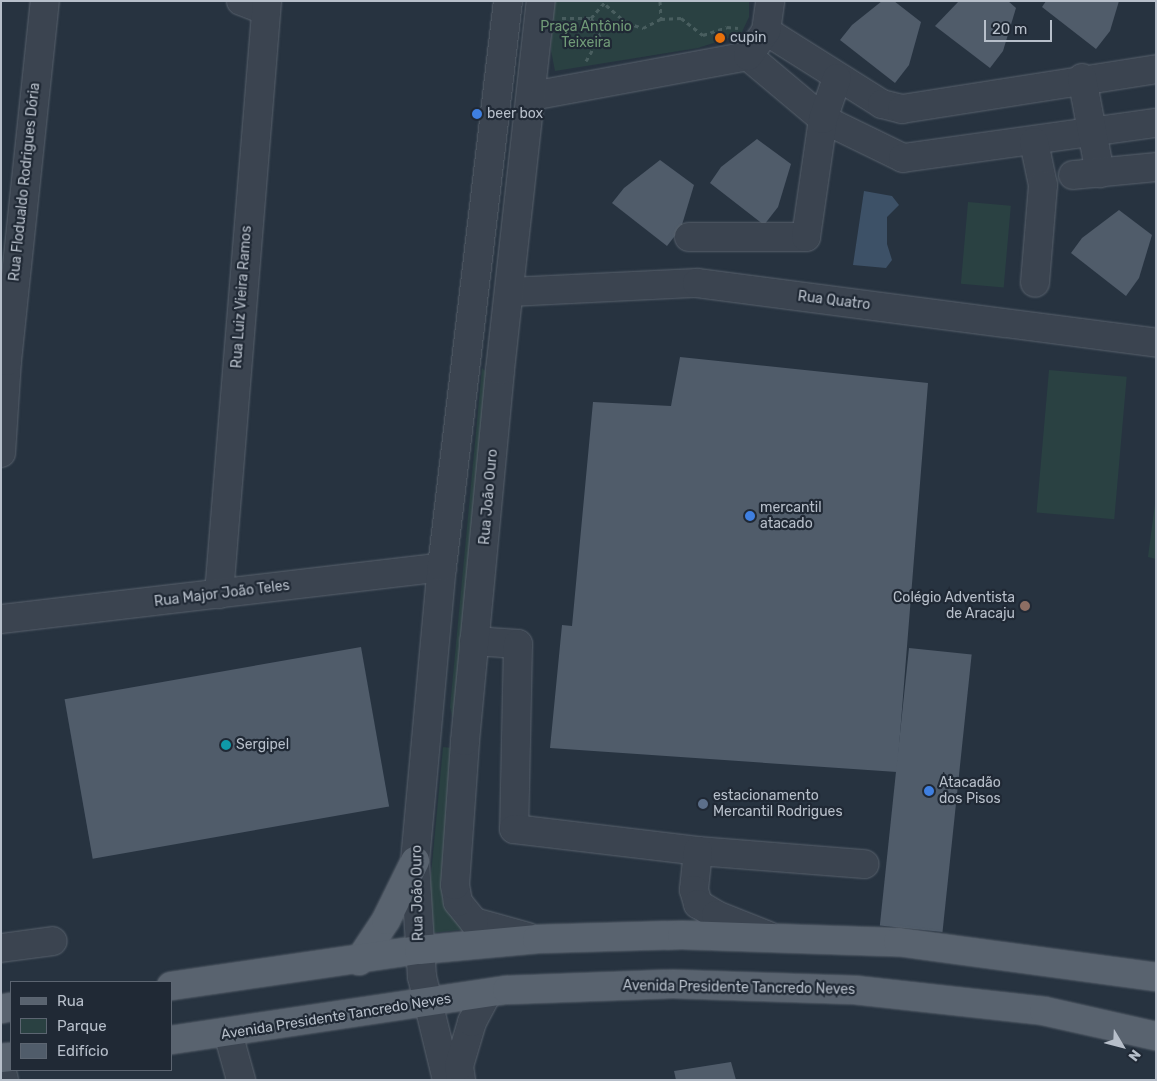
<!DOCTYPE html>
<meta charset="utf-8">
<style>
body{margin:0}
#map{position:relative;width:1157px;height:1081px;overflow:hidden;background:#273340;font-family:Rubik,sans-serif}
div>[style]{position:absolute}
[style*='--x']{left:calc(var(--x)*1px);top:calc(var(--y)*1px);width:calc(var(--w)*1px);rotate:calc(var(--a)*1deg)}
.green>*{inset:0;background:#2a4142;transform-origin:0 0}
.water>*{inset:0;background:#3d5167}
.building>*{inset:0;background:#505c6a;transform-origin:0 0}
.path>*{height:3px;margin-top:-1.5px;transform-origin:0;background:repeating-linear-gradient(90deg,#495e5f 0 4px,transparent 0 8px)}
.roads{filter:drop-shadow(0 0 1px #59626d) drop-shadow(0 0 1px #59626d)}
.minor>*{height:28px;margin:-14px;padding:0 14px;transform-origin:14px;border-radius:14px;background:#3b4450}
.major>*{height:28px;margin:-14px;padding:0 14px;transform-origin:14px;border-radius:14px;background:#59636f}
.dots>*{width:14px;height:14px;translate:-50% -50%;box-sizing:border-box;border:2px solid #202935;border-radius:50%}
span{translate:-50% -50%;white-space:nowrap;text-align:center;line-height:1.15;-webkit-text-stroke:4.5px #202935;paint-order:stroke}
.park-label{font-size:14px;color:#709a77}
.poi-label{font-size:14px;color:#b7bfca}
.left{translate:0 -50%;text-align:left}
.right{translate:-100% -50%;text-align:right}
.street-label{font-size:14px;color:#b7bfca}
.frame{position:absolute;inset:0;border:2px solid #b7bfca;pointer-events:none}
.legend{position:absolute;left:10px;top:981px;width:162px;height:90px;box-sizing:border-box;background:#202935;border:1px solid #5c6571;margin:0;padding:6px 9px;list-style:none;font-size:15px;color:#b7bfca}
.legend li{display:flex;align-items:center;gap:10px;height:25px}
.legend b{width:25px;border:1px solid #5c6571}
.north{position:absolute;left:1097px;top:1021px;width:50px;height:50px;-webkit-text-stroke:4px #202935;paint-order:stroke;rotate:127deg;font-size:14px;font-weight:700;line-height:20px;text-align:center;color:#b7bfca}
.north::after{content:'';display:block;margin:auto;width:18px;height:22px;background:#b7bfca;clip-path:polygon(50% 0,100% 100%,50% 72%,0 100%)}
.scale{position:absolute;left:984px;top:20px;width:68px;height:22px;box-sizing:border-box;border:2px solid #b7bfca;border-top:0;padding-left:6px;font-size:15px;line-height:18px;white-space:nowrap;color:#b7bfca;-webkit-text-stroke:4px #202935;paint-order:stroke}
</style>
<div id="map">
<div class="green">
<i style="clip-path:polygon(553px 1px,749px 1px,749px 17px,741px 34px,698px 48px,555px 71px,551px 51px)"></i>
<i style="left:968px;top:202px;width:43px;height:82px;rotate:5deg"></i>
<i style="clip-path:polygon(482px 368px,494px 379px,456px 731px,450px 707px)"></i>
<i style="left:1049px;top:370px;width:78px;height:143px;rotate:5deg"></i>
<i style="clip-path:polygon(1156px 496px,1156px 559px,1148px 557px)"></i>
<i style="clip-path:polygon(443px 747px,462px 749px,468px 929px,431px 933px,429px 896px)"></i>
</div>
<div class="water">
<i style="clip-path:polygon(864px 191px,892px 196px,899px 205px,887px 217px,887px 244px,892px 260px,886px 268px,853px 265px)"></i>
</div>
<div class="building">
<i style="clip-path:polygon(882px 1px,894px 1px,921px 22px,909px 65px,895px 83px,840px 40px,852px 25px)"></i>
<i style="clip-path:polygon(959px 1px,1008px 1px,1016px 8px,1003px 51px,990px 68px,935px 26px)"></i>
<i style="clip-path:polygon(1046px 1px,1119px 1px,1110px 31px,1096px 49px,1042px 7px)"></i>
<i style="clip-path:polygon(757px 139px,791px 164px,778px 207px,764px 225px,710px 183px,721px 167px)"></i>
<i style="clip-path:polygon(660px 160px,694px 185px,681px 228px,667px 246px,612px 203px,624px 188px)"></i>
<i style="clip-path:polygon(1119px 210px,1152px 235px,1139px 278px,1126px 296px,1071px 253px,1082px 238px)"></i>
<i style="clip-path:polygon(680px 357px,928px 383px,897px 772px,550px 748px,562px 625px,572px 626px,593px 402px,671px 406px)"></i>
<i style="left:361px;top:647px;width:162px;height:301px;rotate:80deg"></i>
<i style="left:909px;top:648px;width:63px;height:279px;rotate:6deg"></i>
<i style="clip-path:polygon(731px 1062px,736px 1080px,676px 1080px,674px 1071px)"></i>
</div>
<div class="path">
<i style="--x:660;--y:1;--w:18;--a:87"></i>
<i style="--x:606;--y:5;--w:28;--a:41"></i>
<i style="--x:627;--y:23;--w:17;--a:17"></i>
<i style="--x:643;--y:28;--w:20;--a:-27"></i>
<i style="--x:661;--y:19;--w:20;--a:-3"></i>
<i style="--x:681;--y:18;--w:28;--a:38"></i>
<i style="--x:703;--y:35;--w:25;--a:-18"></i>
<i style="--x:727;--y:27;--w:11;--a:5"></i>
<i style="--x:562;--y:18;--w:29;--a:0"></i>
<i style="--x:591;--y:18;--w:23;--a:-49"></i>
<i style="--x:586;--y:61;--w:28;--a:-60"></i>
<i style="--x:600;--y:37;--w:21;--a:-115"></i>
</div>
<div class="roads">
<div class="minor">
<i style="--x:241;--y:1;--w:25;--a:21"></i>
<i style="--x:766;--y:31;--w:137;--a:32.2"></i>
<i style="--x:882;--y:104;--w:21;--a:14"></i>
<i style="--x:902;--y:109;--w:257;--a:-8.9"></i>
<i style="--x:748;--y:56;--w:98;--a:40"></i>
<i style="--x:823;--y:119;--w:89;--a:26"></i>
<i style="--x:903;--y:158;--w:255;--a:-7.9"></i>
<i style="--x:1082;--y:78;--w:97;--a:79.3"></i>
<i style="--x:532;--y:96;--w:220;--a:-10.5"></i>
<i style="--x:748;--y:56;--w:31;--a:-54"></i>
<i style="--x:766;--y:31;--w:30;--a:-82"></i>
<i style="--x:1034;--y:142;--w:44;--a:78.2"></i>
<i style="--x:1043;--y:185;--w:98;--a:94.7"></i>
<i style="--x:1073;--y:175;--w:83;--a:-5.5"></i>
<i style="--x:689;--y:237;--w:117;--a:0"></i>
<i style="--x:806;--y:237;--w:119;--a:-81.8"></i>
<i style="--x:823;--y:119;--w:43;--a:-71.1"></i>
<i style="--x:510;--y:292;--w:187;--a:-2.8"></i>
<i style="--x:697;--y:283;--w:463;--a:7.4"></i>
<i style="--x:1;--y:453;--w:92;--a:-86.3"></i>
<i style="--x:7;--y:361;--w:362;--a:-84"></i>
<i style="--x:219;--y:594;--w:595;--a:-85.37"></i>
<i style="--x:1;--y:619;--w:444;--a:-6.7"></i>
<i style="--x:474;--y:641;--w:44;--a:3.9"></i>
<i style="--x:518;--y:644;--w:185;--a:91.2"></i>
<i style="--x:514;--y:829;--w:185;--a:6.8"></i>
<i style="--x:698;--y:851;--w:167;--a:4.5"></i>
<i style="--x:698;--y:851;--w:39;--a:96"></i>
<i style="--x:694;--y:890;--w:15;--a:74"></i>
<i style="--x:698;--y:904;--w:21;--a:31"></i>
<i style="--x:716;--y:915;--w:57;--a:21.6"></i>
<i style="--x:528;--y:937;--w:56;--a:-164.5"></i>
<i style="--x:474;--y:922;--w:26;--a:-129"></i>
<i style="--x:458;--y:902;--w:17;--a:-100"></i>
<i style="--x:455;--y:885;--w:144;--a:-86"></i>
<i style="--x:465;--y:741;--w:373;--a:-84.6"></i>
<i style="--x:500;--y:370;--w:371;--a:-83.7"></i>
<i style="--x:1;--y:948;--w:52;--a:-7.7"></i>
<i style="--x:228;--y:1033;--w:49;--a:74.5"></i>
<i style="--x:1;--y:1068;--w:12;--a:76"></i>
<i style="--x:447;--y:1080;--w:106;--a:-103.6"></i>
<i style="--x:422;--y:977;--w:116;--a:-93.5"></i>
<i style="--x:415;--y:861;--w:295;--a:-84.8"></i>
<i style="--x:442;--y:567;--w:570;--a:-83.35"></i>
<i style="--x:461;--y:1080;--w:14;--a:-98"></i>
<i style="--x:459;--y:1066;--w:46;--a:-73.5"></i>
<i style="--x:472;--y:1022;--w:32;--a:-62"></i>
</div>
<div class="major">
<i style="--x:359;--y:961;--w:49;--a:-56.6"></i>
<i style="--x:386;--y:920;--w:66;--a:-63.8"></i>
<i style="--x:171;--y:986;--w:251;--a:-8.3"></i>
<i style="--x:419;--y:950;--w:119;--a:-5.3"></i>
<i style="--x:537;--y:939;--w:145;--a:-1.6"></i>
<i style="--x:682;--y:935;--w:216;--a:1.9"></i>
<i style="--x:898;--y:942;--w:260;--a:7.7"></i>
<i style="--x:1;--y:1009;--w:10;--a:-11"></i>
<i style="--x:171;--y:1040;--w:340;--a:-8.5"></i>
<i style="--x:507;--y:990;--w:166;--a:-2.1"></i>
<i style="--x:673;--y:984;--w:182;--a:1.9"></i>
<i style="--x:855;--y:990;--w:190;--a:6.3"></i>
<i style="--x:1044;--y:1011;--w:115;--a:12.6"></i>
<i style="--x:1;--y:1058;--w:10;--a:-6"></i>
</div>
</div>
<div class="dots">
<i style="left:720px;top:38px;background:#e8710a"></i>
<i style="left:477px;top:114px;background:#3f7fe0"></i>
<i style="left:750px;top:516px;background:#3f7fe0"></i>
<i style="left:1025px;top:606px;background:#8d6e63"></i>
<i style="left:226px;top:745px;background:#0f9aa8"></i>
<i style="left:929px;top:791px;background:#3f7fe0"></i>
<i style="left:703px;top:804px;background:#5c6f8a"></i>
</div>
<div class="park-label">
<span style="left:586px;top:35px">Praça Antônio<br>Teixeira</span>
</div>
<div class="poi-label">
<span class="left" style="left:730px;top:38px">cupin</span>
<span class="left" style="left:487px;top:114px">beer box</span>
<span class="left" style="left:760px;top:516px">mercantil<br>atacado</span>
<span class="right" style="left:1015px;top:606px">Colégio Adventista<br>de Aracaju</span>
<span class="left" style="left:236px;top:745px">Sergipel</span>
<span class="left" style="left:939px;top:791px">Atacadão<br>dos Pisos</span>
<span class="left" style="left:713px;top:804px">estacionamento<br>Mercantil Rodrigues</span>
</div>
<div class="street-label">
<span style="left:25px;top:182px;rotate:-84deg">Rua Flodualdo Rodrigues Dória</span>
<span style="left:242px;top:297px;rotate:-86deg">Rua Luiz Vieira Ramos</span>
<span style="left:834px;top:301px;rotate:7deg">Rua Quatro</span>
<span style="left:489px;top:497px;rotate:-85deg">Rua João Ouro</span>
<span style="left:222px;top:594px;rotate:-7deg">Rua Major João Teles</span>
<span style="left:418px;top:893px;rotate:-91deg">Rua João Ouro</span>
<span style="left:739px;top:988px;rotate:1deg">Avenida Presidente Tancredo Neves</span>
<span style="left:336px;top:1017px;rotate:-9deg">Avenida Presidente Tancredo Neves</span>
</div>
<div class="frame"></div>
<ul class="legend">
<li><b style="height:6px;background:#59636f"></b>Rua</li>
<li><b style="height:14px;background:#2a4142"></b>Parque</li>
<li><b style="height:14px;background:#505c6a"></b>Edifício</li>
</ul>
<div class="north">N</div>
<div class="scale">20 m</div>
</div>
